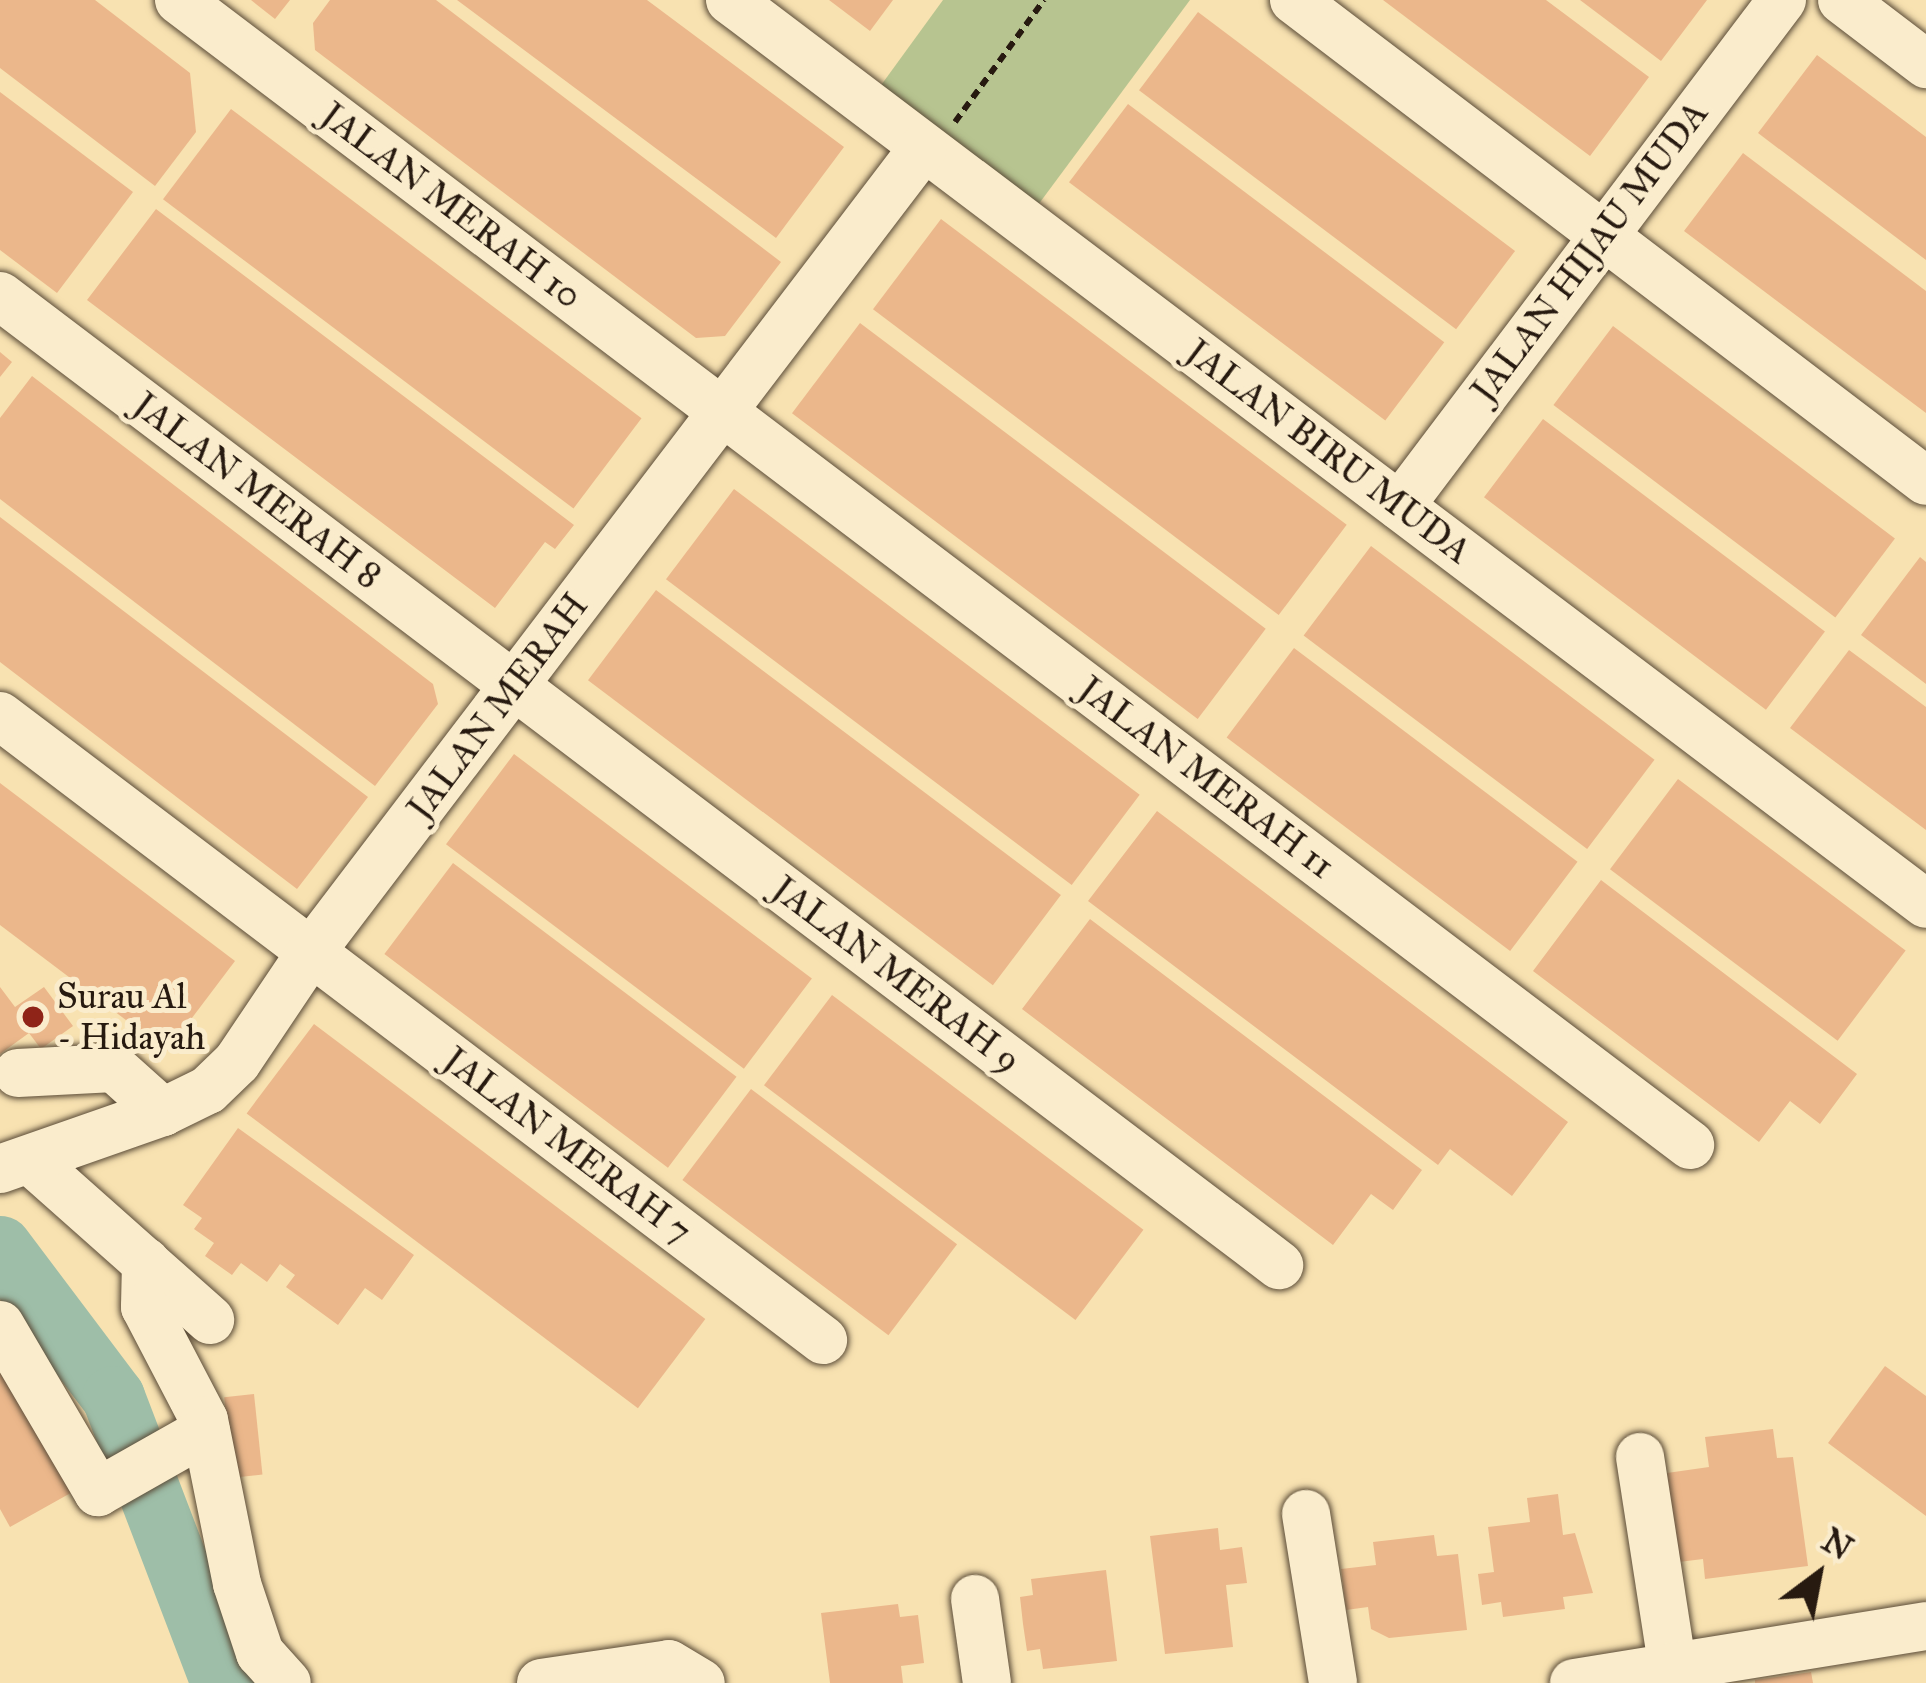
<!DOCTYPE html>
<style>
body{margin:0}
#map{position:relative;width:1926px;height:1683px;overflow:hidden;background:#f8e2b1;font-family:"IM FELL Great Primer",serif}
div>[style]{position:absolute}
[style*='--x']{left:calc(var(--x)*1px);top:calc(var(--y)*1px);width:calc(var(--w)*1px);rotate:calc(var(--a)*1deg)}
.green>*{inset:0;background:#b7c490}
.river>*{height:63px;margin:-31.5px;padding:0 31.5px;transform-origin:31.5px;border-radius:31.5px;background:#9ebea8}
.building>*{inset:0;background:#ebb78b;transform-origin:0 0}
.path>*{height:6px;margin-top:-3px;transform-origin:0;background:repeating-linear-gradient(90deg,#271a10 0 9px,transparent 0 15px)}
.roads{filter:drop-shadow(0 0 3px #5b4c38) drop-shadow(0 0 3px #5b4c38)}
.minor>*{height:48px;margin:-24px;padding:0 24px;transform-origin:24px;border-radius:24px;background:#faeccc}
.dots>*{width:33px;height:33px;translate:-50% -50%;box-sizing:border-box;border:6px solid #faeccc;border-radius:50%}
span{translate:-50% -50%;white-space:nowrap;text-align:center;line-height:1.15;-webkit-text-stroke:10px #faeccc;paint-order:stroke}
.street-label{font-size:36px;color:#271a10}
.poi-label{font-size:36px;color:#271a10}
.left{translate:0 -50%;text-align:left}
.north{position:absolute;left:1758px;top:1515px;width:120px;height:120px;-webkit-text-stroke:9px #faeccc;paint-order:stroke;rotate:32deg;font-size:33px;font-weight:700;line-height:48px;text-align:center;color:#271a10}
.north::after{content:'';display:block;margin:auto;width:42px;height:54px;background:#271a10;clip-path:polygon(50% 0,100% 100%,50% 72%,0 100%)}
</style>
<div id="map">
<div class="green">
<i style="clip-path:polygon(943px 0,1190px 0,1038px 205px,879px 88px)"></i>
</div>
<div class="river">
<i style="--x:0;--y:1247;--w:188;--a:53"></i>
<i style="--x:113;--y:1397;--w:306;--a:69.1"></i>
</div>
<div class="building">
<i style="clip-path:polygon(0 0,95px 0,190px 73px,196px 132px,155px 186px,0 68px)"></i>
<i style="clip-path:polygon(251px 0,290px 0,275px 19px)"></i>
<i style="clip-path:polygon(330px 0,436px 0,781px 262px,725px 336px,696px 338px,315px 50px,313px 23px)"></i>
<i style="clip-path:polygon(457px 0,647px 0,844px 147px,776px 238px)"></i>
<i style="clip-path:polygon(829px 0,893px 0,870px 31px)"></i>
<i style="clip-path:polygon(1383px 0,1546px 0,1649px 77px,1590px 156px)"></i>
<i style="clip-path:polygon(1580px 0,1707px 0,1661px 61px)"></i>
<i style="left:1198px;top:12px;width:397px;height:98px;rotate:37deg"></i>
<i style="clip-path:polygon(1817px 55px,1926px 137px,1926px 260px,1758px 133px)"></i>
<i style="clip-path:polygon(0 92px,133px 192px,57px 293px,0 250px)"></i>
<i style="left:1128px;top:104px;width:396px;height:98px;rotate:37deg"></i>
<i style="left:231px;top:109px;width:514px;height:113px;rotate:37deg"></i>
<i style="clip-path:polygon(1743px 153px,1926px 291px,1926px 413px,1684px 231px)"></i>
<i style="clip-path:polygon(156px 209px,574px 525px,555px 549px,545px 542px,495px 608px,87px 300px)"></i>
<i style="left:941px;top:219px;width:508px;height:113px;rotate:37deg"></i>
<i style="left:860px;top:323px;width:508px;height:113px;rotate:37deg"></i>
<i style="left:1613px;top:326px;width:353px;height:99px;rotate:37deg"></i>
<i style="clip-path:polygon(0 352px,12px 362px,0 377px)"></i>
<i style="clip-path:polygon(32px 376px,433px 684px,438px 704px,375px 786px,0 499px,0 418px)"></i>
<i style="left:1543px;top:419px;width:353px;height:98px;rotate:37deg"></i>
<i style="left:734px;top:489px;width:508px;height:113px;rotate:37deg"></i>
<i style="clip-path:polygon(0 517px,368px 797px,297px 889px,0 662px)"></i>
<i style="left:1371px;top:546px;width:355px;height:112px;rotate:37deg"></i>
<i style="clip-path:polygon(1920px 557px,1926px 562px,1926px 684px,1861px 635px)"></i>
<i style="left:656px;top:590px;width:507px;height:113px;rotate:37deg"></i>
<i style="left:1294px;top:648px;width:355px;height:112px;rotate:37deg"></i>
<i style="clip-path:polygon(1849px 650px,1926px 707px,1926px 830px,1790px 728px)"></i>
<i style="left:514px;top:754px;width:373px;height:113px;rotate:37deg"></i>
<i style="left:1678px;top:779px;width:285px;height:113px;rotate:37deg"></i>
<i style="clip-path:polygon(0 783px,235px 961px,167px 1051px,0 925px)"></i>
<i style="clip-path:polygon(1157px 811px,1568px 1122px,1512px 1196px,1450px 1149px,1438px 1165px,1088px 901px)"></i>
<i style="left:453px;top:863px;width:355px;height:114px;rotate:37deg"></i>
<i style="clip-path:polygon(1601px 880px,1857px 1074px,1820px 1124px,1790px 1101px,1759px 1142px,1533px 971px)"></i>
<i style="clip-path:polygon(1090px 919px,1422px 1170px,1393px 1210px,1371px 1194px,1333px 1245px,1022px 1009px)"></i>
<i style="clip-path:polygon(0 987px,15px 1007px,44px 987px,73px 1026px,41px 1049px,29px 1033px,0 1054px)"></i>
<i style="left:832px;top:995px;width:390px;height:113px;rotate:37deg"></i>
<i style="left:314px;top:1024px;width:490px;height:112px;rotate:37deg"></i>
<i style="left:751px;top:1089px;width:258px;height:114px;rotate:37deg"></i>
<i style="clip-path:polygon(238px 1128px,414px 1255px,382px 1300px,365px 1288px,338px 1325px,286px 1287px,295px 1275px,280px 1264px,267px 1282px,241px 1263px,232px 1275px,205px 1256px,214px 1243px,194px 1229px,202px 1218px,183px 1205px)"></i>
<i style="clip-path:polygon(0 1357px,76px 1490px,10px 1527px,0 1509px)"></i>
<i style="clip-path:polygon(1885px 1366px,1926px 1396px,1926px 1516px,1828px 1443px)"></i>
<i style="left:254px;top:1394px;width:81px;height:30px;rotate:84deg"></i>
<i style="clip-path:polygon(1773px 1429px,1777px 1458px,1793px 1457px,1808px 1566px,1705px 1579px,1703px 1559px,1679px 1562px,1667px 1473px,1709px 1467px,1705px 1437px)"></i>
<i style="clip-path:polygon(1558px 1494px,1563px 1535px,1575px 1533px,1593px 1593px,1563px 1597px,1565px 1609px,1503px 1617px,1501px 1602px,1482px 1605px,1478px 1574px,1494px 1572px,1488px 1527px,1530px 1522px,1527px 1498px)"></i>
<i style="clip-path:polygon(1218px 1528px,1220px 1550px,1242px 1547px,1247px 1583px,1226px 1585px,1233px 1647px,1165px 1654px,1150px 1536px)"></i>
<i style="clip-path:polygon(1434px 1535px,1437px 1556px,1458px 1554px,1467px 1630px,1389px 1638px,1371px 1629px,1368px 1607px,1346px 1610px,1341px 1569px,1376px 1565px,1373px 1542px)"></i>
<i style="clip-path:polygon(1106px 1570px,1117px 1661px,1043px 1669px,1040px 1649px,1027px 1651px,1023px 1624px,1020px 1597px,1033px 1595px,1031px 1579px)"></i>
<i style="clip-path:polygon(898px 1604px,900px 1617px,918px 1615px,924px 1663px,901px 1666px,903px 1683px,830px 1683px,821px 1613px)"></i>
<i style="clip-path:polygon(1811px 1672px,1813px 1683px,1755px 1683px,1755px 1680px)"></i>
</div>
<div class="path">
<i style="--x:955;--y:122;--w:151;--a:-53.9"></i>
</div>
<div class="roads">
<div class="minor">
<i style="--x:179;--y:0;--w:1896;--a:37.15"></i>
<i style="--x:730;--y:0;--w:1499;--a:37.08"></i>
<i style="--x:1294;--y:0;--w:794;--a:37.27"></i>
<i style="--x:1842;--y:0;--w:106;--a:37.3"></i>
<i style="--x:0;--y:296;--w:1605;--a:37.15"></i>
<i style="--x:1400;--y:506;--w:634;--a:-52.95"></i>
<i style="--x:0;--y:716;--w:1033;--a:37.17"></i>
<i style="--x:18;--y:1073;--w:96;--a:-3"></i>
<i style="--x:114;--y:1068;--w:66;--a:41.9"></i>
<i style="--x:30;--y:1160;--w:241;--a:41.6"></i>
<i style="--x:0;--y:1169;--w:173;--a:-19.3"></i>
<i style="--x:163;--y:1112;--w:50;--a:-26.1"></i>
<i style="--x:208;--y:1090;--w:40;--a:-44"></i>
<i style="--x:237;--y:1062;--w:133;--a:-56.1"></i>
<i style="--x:311;--y:952;--w:1010;--a:-52.72"></i>
<i style="--x:146;--y:1262;--w:45;--a:91.3"></i>
<i style="--x:145;--y:1307;--w:127;--a:62.4"></i>
<i style="--x:204;--y:1420;--w:167;--a:78.6"></i>
<i style="--x:237;--y:1584;--w:73;--a:71.6"></i>
<i style="--x:260;--y:1653;--w:40;--a:48"></i>
<i style="--x:0;--y:1325;--w:194;--a:59.6"></i>
<i style="--x:98;--y:1492;--w:124;--a:-29.5"></i>
<i style="--x:1640;--y:1457;--w:215;--a:81.2"></i>
<i style="--x:1306;--y:1514;--w:171;--a:80.9"></i>
<i style="--x:975;--y:1599;--w:85;--a:81.9"></i>
<i style="--x:541;--y:1683;--w:129;--a:-8.4"></i>
<i style="--x:669;--y:1664;--w:37;--a:31"></i>
<i style="--x:1574;--y:1683;--w:357;--a:-9.2"></i>
</div>
</div>
<div class="dots">
<i style="left:33px;top:1017px;background:#8f2418"></i>
</div>
<div class="street-label">
<span style="left:451px;top:206px;rotate:37deg">JALAN MERAH 10</span>
<span style="left:1590px;top:252px;rotate:-53deg">JALAN HIJAU MUDA</span>
<span style="left:1328px;top:452px;rotate:37deg">JALAN BIRU MUDA</span>
<span style="left:257px;top:491px;rotate:37deg">JALAN MERAH 8</span>
<span style="left:498px;top:707px;rotate:-53deg">JALAN MERAH</span>
<span style="left:1206px;top:778px;rotate:37deg">JALAN MERAH 11</span>
<span style="left:896px;top:975px;rotate:37deg">JALAN MERAH 9</span>
<span style="left:567px;top:1146px;rotate:37deg">JALAN MERAH 7</span>
</div>
<div class="poi-label">
<span class="left" style="left:57px;top:1017px">Surau Al<br>- Hidayah</span>
</div>
<div class="north">N</div>
</div>
